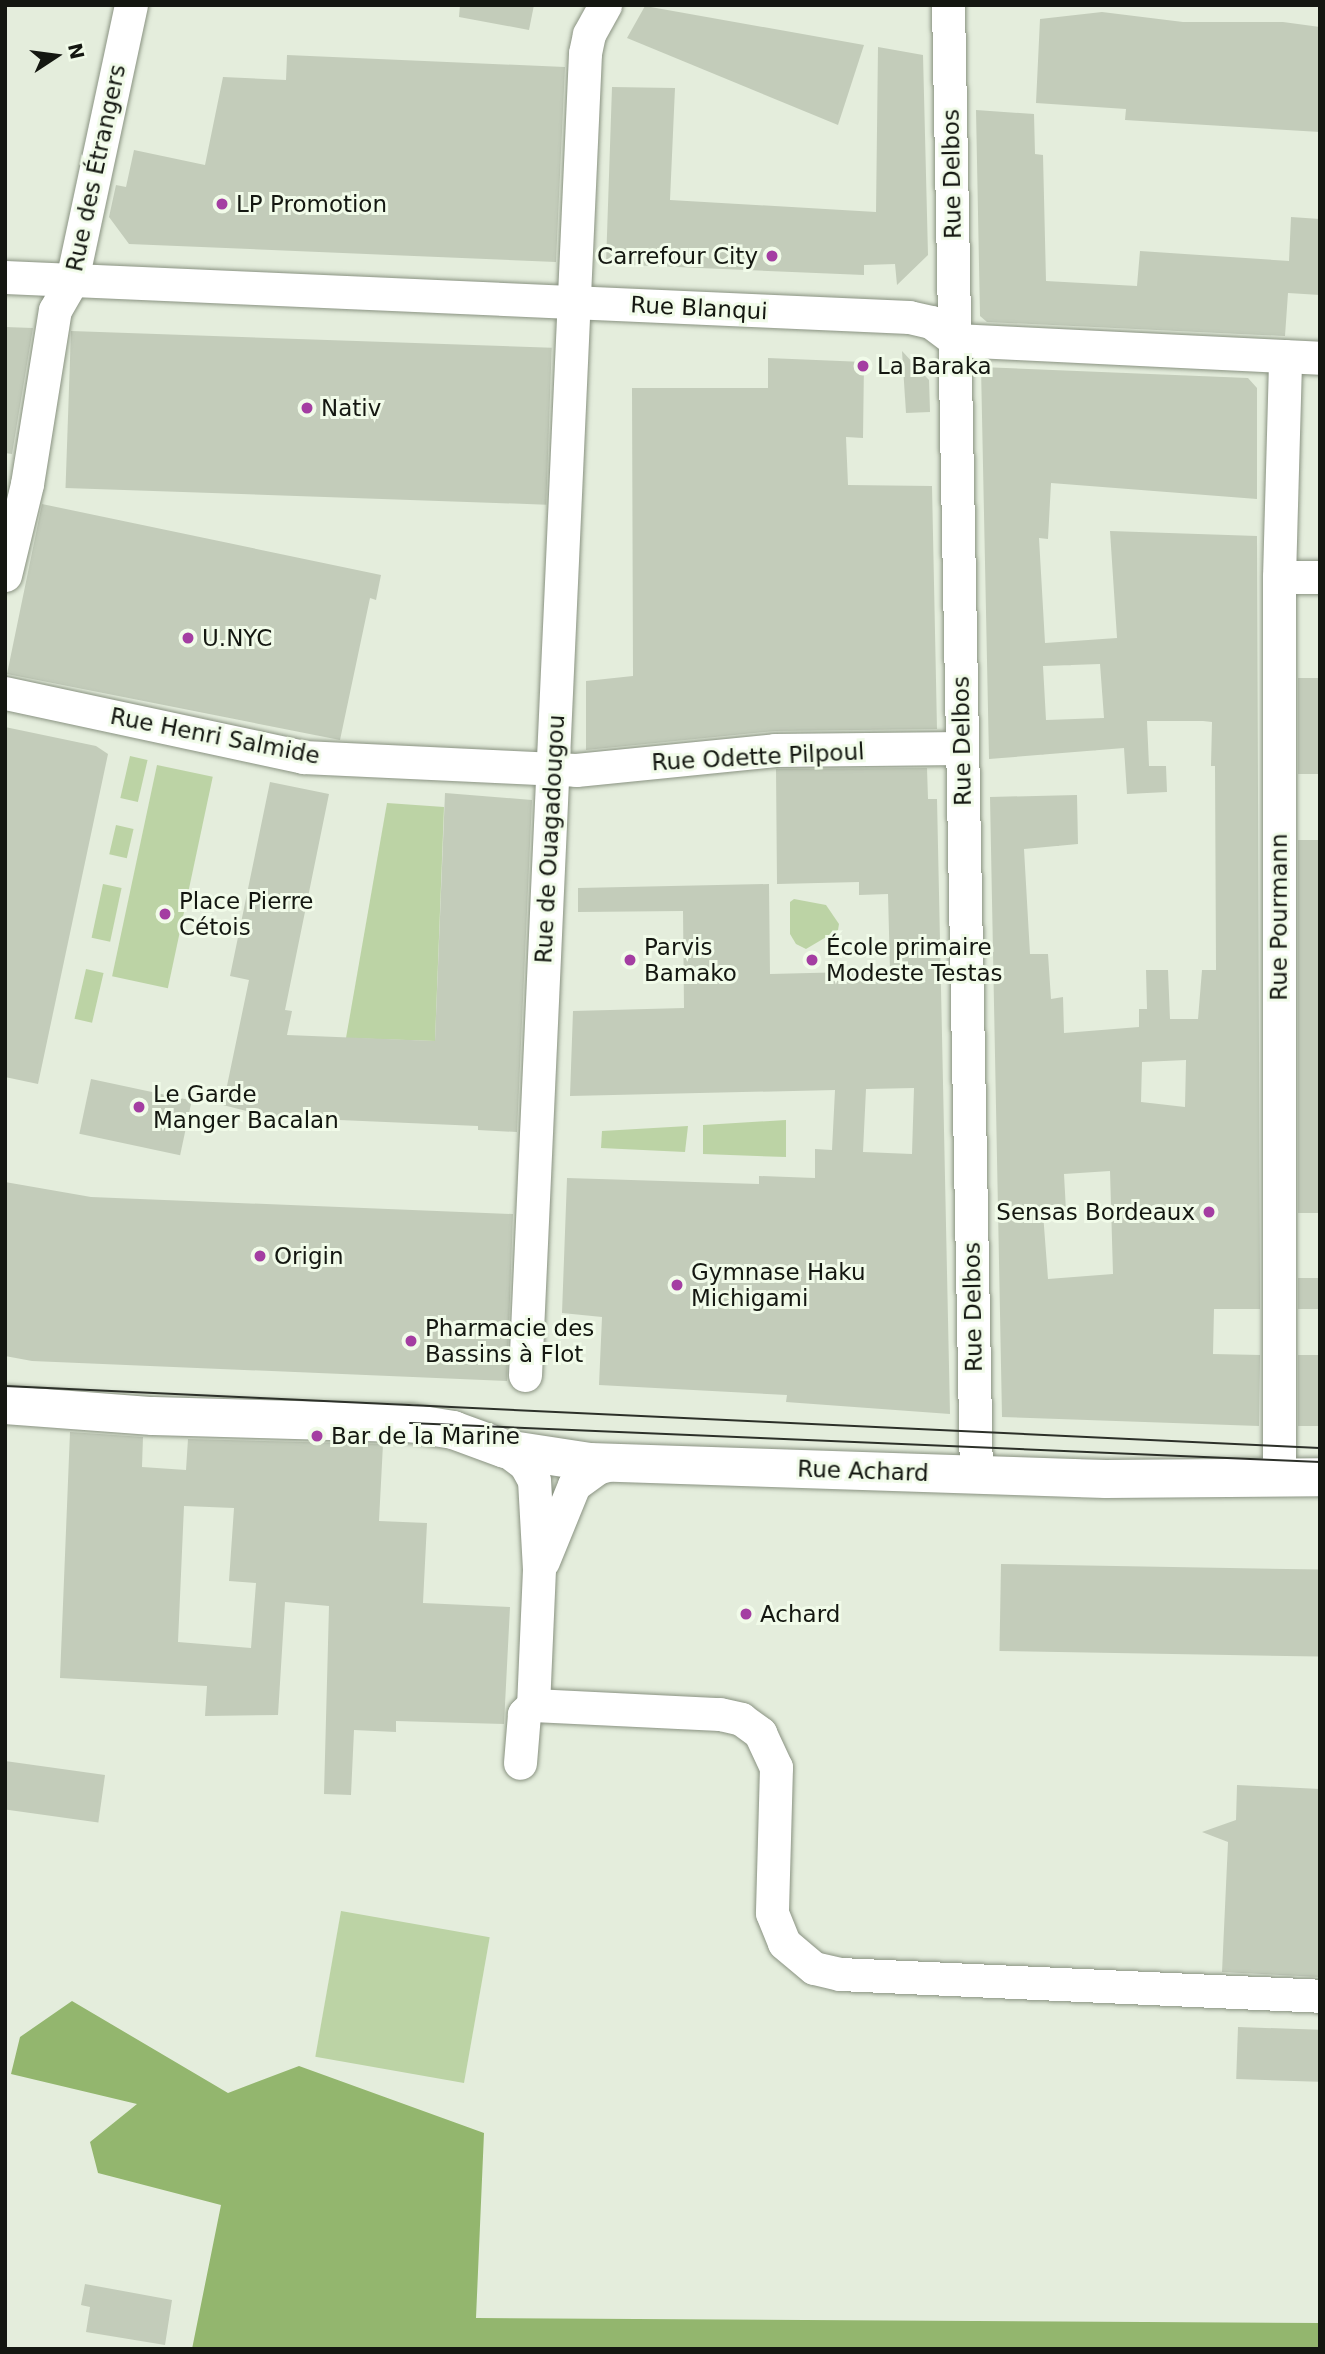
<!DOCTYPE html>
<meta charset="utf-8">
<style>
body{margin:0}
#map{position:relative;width:1325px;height:2354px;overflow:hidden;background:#e4eddc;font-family:"DejaVu Sans",sans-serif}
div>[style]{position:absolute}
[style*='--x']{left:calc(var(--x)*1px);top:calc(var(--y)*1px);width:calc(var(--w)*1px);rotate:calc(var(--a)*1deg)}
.green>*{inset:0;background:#bcd3a5;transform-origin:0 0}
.forest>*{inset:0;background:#93b66e}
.building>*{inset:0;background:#c3ccba;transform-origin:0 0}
.roads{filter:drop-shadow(0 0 2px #899281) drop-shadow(0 0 2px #899281)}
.minor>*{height:33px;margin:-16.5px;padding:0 16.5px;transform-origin:16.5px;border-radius:16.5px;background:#fff}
.tertiary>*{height:38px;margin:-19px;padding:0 19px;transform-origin:19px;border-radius:19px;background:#fff}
.tram>*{height:2px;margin:-1px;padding:0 1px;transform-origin:1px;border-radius:1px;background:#2c3029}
.dots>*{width:19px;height:19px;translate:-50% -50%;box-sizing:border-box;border:4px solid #f1fbe9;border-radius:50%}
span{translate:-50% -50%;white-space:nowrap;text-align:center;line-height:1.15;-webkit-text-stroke:6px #f1fbe9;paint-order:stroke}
.street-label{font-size:23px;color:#141711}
.poi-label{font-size:23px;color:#141711}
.left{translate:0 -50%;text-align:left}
.right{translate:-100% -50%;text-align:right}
.frame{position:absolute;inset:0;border:7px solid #141711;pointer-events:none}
.north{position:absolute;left:21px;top:21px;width:70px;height:70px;-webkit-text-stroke:5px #f1fbe9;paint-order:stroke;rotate:77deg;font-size:19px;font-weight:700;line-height:28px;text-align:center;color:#141711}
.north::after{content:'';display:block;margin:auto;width:24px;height:32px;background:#141711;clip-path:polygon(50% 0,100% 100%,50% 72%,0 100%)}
</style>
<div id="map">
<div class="green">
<i style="left:130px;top:756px;width:18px;height:43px;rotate:13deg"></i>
<i style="left:157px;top:765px;width:57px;height:216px;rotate:12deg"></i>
<i style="clip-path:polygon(387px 803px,444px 807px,435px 1041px,346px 1038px)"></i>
<i style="left:116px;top:825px;width:18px;height:30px;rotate:13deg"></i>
<i style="left:103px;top:884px;width:19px;height:55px;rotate:12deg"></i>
<i style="clip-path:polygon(794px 899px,826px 905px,839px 924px,838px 930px,806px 949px,796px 944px,790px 934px,790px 902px)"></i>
<i style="left:86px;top:969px;width:18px;height:51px;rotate:13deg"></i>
<i style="clip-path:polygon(786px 1120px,786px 1157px,703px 1154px,703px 1125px)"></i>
<i style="clip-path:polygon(688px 1126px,685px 1152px,601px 1148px,602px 1131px)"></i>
<i style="left:341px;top:1911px;width:151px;height:148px;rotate:10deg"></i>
</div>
<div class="forest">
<i style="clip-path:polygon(72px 2001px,228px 2093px,299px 2066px,484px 2133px,476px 2318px,1320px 2323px,1320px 2349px,192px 2349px,221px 2205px,98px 2173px,90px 2142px,137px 2104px,11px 2074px,20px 2037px)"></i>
</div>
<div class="building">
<i style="clip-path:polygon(460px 5px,534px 5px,529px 30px,459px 17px)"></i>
<i style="clip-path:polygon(645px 6px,864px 45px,838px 125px,627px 38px)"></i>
<i style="clip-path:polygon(1102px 12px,1183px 22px,1283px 22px,1320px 27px,1320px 132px,1125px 120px,1126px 109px,1036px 103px,1040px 19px)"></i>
<i style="clip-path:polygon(878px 47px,923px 55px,928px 255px,897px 285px,895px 264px,864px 265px,864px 275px,606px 264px,612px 87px,675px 88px,670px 200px,876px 212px)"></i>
<i style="clip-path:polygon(287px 55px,565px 67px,556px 262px,129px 244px,109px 217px,116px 185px,126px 187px,134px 150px,205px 165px,223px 77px,286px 80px)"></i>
<i style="clip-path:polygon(976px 110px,1034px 114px,1035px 154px,1043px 155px,1046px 281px,1137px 286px,1140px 251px,1289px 261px,1291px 217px,1320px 219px,1320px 295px,1288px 293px,1285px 336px,987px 322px,980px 316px)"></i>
<i style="clip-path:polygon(5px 327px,33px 328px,12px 454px,5px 453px)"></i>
<i style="left:71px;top:331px;width:481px;height:157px;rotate:2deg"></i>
<i style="clip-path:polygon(902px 351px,929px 380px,930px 412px,906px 413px)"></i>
<i style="clip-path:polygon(768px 358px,864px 362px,863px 438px,846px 437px,848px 485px,932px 486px,937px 729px,775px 731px,586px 750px,586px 681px,633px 676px,632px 388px,768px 388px)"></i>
<i style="clip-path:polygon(evenodd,981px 367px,1248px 378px,1257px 388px,1257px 499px,1051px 483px,1048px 539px,1039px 538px,1045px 643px,1117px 638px,1110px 531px,1257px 536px,1260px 1309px,1214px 1309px,1213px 1354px,1260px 1355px,1259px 1426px,1002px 1417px,990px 797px,1077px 795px,1078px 844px,1024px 849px,1030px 954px,1048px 954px,1051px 999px,1063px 997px,1064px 1033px,1139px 1027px,1139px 1009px,1147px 1009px,1146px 970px,1168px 970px,1170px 1019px,1198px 1019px,1202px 970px,1216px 970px,1215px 766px,1211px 766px,1212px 722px,1203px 721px,1147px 721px,1149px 766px,1166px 766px,1167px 792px,1127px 794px,1124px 748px,989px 759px,981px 367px,1100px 664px,1104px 718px,1046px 720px,1043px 666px,1100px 664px,981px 367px,1186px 1060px,1185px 1107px,1141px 1102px,1142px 1062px,1186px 1060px,981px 367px,1110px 1171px,1113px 1274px,1048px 1279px,1043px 1213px,1066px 1211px,1064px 1174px,1110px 1171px)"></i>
<i style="clip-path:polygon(42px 504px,381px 575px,376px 600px,370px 598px,340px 740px,7px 674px)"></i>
<i style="left:1298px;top:678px;width:22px;height:96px"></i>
<i style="clip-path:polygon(5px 727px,96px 746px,108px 754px,38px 1084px,5px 1077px)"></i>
<i style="clip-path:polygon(evenodd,927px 768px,928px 799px,937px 799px,950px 1414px,786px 1402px,787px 1395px,599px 1385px,602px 1317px,562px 1313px,567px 1178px,759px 1184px,759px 1176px,815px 1178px,815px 1149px,832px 1150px,835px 1090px,570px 1096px,573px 1011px,684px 1008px,683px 911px,578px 912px,578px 888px,769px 884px,770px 974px,890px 971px,888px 894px,859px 895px,859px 882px,777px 884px,776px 769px,927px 768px,914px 1088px,912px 1154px,863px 1152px,866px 1089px,914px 1088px)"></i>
<i style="clip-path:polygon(270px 782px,329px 794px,285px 1010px,292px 1011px,287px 1035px,435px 1041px,445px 793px,532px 800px,517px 1132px,478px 1130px,478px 1126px,270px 1117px,223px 1105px,249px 980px,230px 976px)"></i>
<i style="left:1298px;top:840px;width:22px;height:373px"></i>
<i style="left:91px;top:1079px;width:103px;height:56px;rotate:12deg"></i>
<i style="clip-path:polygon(5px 1182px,91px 1197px,513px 1214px,507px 1381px,32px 1361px,5px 1356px)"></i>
<i style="left:1320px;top:1278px;width:31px;height:22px;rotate:90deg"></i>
<i style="left:1298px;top:1355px;width:22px;height:71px"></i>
<i style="clip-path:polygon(evenodd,70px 1432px,143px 1437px,142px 1467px,186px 1470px,188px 1439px,383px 1444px,379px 1521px,427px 1523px,423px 1603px,510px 1607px,504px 1724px,396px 1721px,396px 1732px,354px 1730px,351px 1795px,324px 1794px,329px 1606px,285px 1602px,278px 1715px,205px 1716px,207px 1686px,60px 1678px,70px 1432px,184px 1506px,234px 1508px,229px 1581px,256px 1583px,251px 1648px,178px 1642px,184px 1506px)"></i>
<i style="left:1001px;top:1564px;width:319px;height:87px;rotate:1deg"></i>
<i style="left:5px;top:1761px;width:101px;height:48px;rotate:8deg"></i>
<i style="clip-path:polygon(1237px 1785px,1320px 1789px,1320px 1977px,1222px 1972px,1228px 1842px,1202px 1832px,1236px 1820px)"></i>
<i style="left:1238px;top:2027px;width:82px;height:52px;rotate:2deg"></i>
<i style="clip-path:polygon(85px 2284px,172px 2300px,165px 2345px,86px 2332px,90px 2307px,81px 2305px)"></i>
</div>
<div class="roads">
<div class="minor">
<i style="--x:948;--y:5;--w:1471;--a:88.91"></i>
<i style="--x:5;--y:277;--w:905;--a:2.53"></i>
<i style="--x:909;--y:317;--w:23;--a:13"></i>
<i style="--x:931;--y:322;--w:30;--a:37"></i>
<i style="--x:955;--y:340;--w:365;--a:2.8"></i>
<i style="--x:5;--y:575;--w:94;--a:-76.4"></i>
<i style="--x:27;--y:484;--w:176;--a:-80.9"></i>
<i style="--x:55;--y:310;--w:34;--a:-60"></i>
<i style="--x:72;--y:280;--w:281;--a:-77.9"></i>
<i style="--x:1279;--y:577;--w:41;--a:0"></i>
<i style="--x:5;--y:693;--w:305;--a:12.1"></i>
<i style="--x:303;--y:757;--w:273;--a:2.7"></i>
<i style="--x:576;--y:770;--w:200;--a:-5.7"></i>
<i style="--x:775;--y:750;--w:187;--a:-0.6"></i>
<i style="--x:525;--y:1375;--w:1323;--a:-87.4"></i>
<i style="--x:585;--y:53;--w:19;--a:-78"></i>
<i style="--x:589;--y:34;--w:33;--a:-61"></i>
<i style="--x:505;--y:1449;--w:25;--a:37"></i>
<i style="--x:525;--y:1464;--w:18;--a:61"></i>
<i style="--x:534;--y:1480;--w:89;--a:86.8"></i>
<i style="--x:539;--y:1569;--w:136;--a:92.5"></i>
<i style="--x:533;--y:1705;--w:13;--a:135"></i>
<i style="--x:524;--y:1714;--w:49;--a:94.7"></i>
<i style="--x:1279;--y:1477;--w:900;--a:-90"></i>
<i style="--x:1279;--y:577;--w:221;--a:-88.4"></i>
<i style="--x:543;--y:1561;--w:82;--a:-67.8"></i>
<i style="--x:574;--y:1485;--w:29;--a:-36"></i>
<i style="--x:597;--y:1468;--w:22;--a:-16"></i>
<i style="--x:533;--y:1705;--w:187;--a:2.8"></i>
<i style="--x:720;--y:1714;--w:22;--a:13"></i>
<i style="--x:741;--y:1719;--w:24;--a:36"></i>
<i style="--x:760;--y:1733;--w:38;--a:65"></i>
<i style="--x:776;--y:1767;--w:146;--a:91.6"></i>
<i style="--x:772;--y:1913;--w:32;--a:68"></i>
<i style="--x:784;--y:1943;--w:39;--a:40"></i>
<i style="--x:814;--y:1968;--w:27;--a:13"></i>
<i style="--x:840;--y:1974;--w:481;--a:2.6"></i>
</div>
<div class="tertiary">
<i style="--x:5;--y:1405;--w:148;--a:4.3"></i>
<i style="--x:153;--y:1416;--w:257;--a:1.6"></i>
<i style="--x:410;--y:1423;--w:44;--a:9.2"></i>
<i style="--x:453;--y:1430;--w:55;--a:20.1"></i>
<i style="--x:505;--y:1449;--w:86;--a:8.7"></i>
<i style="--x:590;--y:1462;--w:516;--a:1.89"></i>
<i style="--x:1106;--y:1479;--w:214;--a:-0.5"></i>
</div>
</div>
<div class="tram">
<i style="--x:5;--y:1386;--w:1316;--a:2.7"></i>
<i style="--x:410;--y:1423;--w:911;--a:2.45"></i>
</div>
<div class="dots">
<i style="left:222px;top:204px;background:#a43ea2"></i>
<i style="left:772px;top:256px;background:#a43ea2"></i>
<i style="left:863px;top:366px;background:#a43ea2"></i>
<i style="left:307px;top:408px;background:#a43ea2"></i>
<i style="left:188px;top:638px;background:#a43ea2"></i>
<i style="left:165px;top:914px;background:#a43ea2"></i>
<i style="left:630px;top:960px;background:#a43ea2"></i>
<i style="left:812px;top:960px;background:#a43ea2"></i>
<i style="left:139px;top:1107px;background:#a43ea2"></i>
<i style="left:1209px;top:1212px;background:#a43ea2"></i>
<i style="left:260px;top:1256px;background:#a43ea2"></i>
<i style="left:677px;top:1285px;background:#a43ea2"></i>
<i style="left:411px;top:1341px;background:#a43ea2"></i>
<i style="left:317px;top:1436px;background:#a43ea2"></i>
<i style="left:746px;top:1614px;background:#a43ea2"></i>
</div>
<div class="street-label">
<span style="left:96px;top:168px;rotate:-78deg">Rue des Étrangers</span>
<span style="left:952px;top:174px;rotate:-91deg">Rue Delbos</span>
<span style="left:699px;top:308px;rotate:3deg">Rue Blanqui</span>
<span style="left:215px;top:736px;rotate:11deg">Rue Henri Salmide</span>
<span style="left:962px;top:741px;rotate:-91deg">Rue Delbos</span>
<span style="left:758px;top:757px;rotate:-3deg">Rue Odette Pilpoul</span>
<span style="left:550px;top:839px;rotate:-87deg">Rue de Ouagadougou</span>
<span style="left:1279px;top:917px;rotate:-90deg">Rue Pourmann</span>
<span style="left:973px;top:1307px;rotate:-91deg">Rue Delbos</span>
<span style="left:863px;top:1471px;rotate:2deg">Rue Achard</span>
</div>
<div class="poi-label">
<span class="left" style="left:236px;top:204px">LP Promotion</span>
<span class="right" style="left:758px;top:256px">Carrefour City</span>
<span class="left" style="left:877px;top:366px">La Baraka</span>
<span class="left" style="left:321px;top:408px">Nativ</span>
<span class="left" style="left:202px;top:638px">U.NYC</span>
<span class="left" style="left:179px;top:914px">Place Pierre<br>Cétois</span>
<span class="left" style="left:644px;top:960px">Parvis<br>Bamako</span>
<span class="left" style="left:826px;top:960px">École primaire<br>Modeste Testas</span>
<span class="left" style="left:153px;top:1107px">Le Garde<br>Manger Bacalan</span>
<span class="right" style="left:1195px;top:1212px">Sensas Bordeaux</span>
<span class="left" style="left:274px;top:1256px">Origin</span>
<span class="left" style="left:691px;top:1285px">Gymnase Haku<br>Michigami</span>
<span class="left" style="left:425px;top:1341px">Pharmacie des<br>Bassins à Flot</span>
<span class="left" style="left:331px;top:1436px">Bar de la Marine</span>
<span class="left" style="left:760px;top:1614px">Achard</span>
</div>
<div class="frame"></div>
<div class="north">N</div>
</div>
